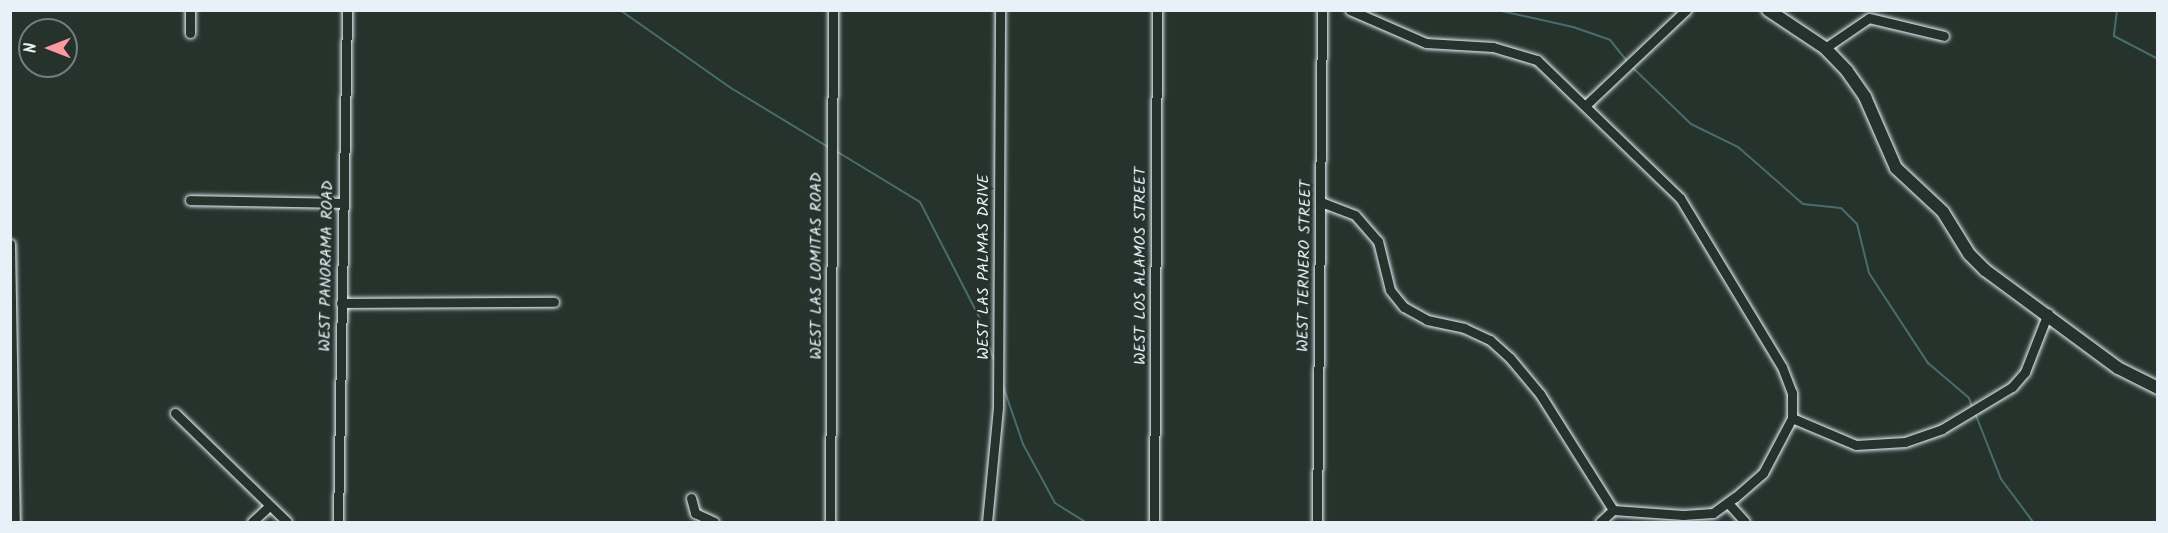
<!DOCTYPE html>
<style>
body{margin:0}
#map{position:relative;width:2168px;height:533px;overflow:hidden;background:#26332d;font-family:Kalam,sans-serif}
div>[style]{position:absolute}
[style*='--x']{left:calc(var(--x)*1px);top:calc(var(--y)*1px);width:calc(var(--w)*1px);rotate:calc(var(--a)*1deg)}
.stream>*{height:2px;margin:-1px;padding:0 1px;transform-origin:1px;border-radius:1px;background:#496d6d}
.roads{filter:drop-shadow(0 0 2px #e8f1f8) drop-shadow(0 0 2px #e8f1f8)}
.street>*{height:9px;margin:-4.5px;padding:0 4.5px;transform-origin:4.5px;border-radius:4.5px;background:#26332d}
.secondary>*{height:12px;margin:-6px;padding:0 6px;transform-origin:6px;border-radius:6px;background:#26332d}
span{translate:-50% -50%;white-space:nowrap;text-align:center;line-height:1.15;-webkit-text-stroke:5px #26332d;paint-order:stroke}
.street-label{font-size:16px;color:#e8f1f8}
.frame{position:absolute;inset:0;border:12px solid #e8f1f8;pointer-events:none}
.north{position:absolute;left:18px;top:18px;width:60px;height:60px;box-sizing:border-box;background:#26332d;border:2px solid #747f7e;border-radius:50%;rotate:270deg;font-size:16px;font-weight:700;line-height:24px;text-align:center;color:#e8f1f8}
.north::after{content:'';display:block;margin:auto;width:21px;height:27px;background:#ff9aa2;clip-path:polygon(50% 0,100% 100%,50% 72%,0 100%)}
</style>
<div id="map">
<div class="stream">
<i style="--x:620;--y:10;--w:136;--a:35.1"></i>
<i style="--x:731;--y:88;--w:114;--a:31.3"></i>
<i style="--x:1497;--y:10;--w:78;--a:12.6"></i>
<i style="--x:1573;--y:27;--w:39;--a:19"></i>
<i style="--x:1610;--y:40;--w:28;--a:51"></i>
<i style="--x:2117;--y:10;--w:26;--a:97"></i>
<i style="--x:2114;--y:36;--w:50;--a:27.6"></i>
<i style="--x:1631;--y:66;--w:83;--a:44"></i>
<i style="--x:1691;--y:124;--w:52;--a:26.1"></i>
<i style="--x:1738;--y:147;--w:86;--a:41.2"></i>
<i style="--x:1803;--y:204;--w:38;--a:6"></i>
<i style="--x:1841;--y:208;--w:23;--a:45"></i>
<i style="--x:1857;--y:224;--w:50;--a:76.2"></i>
<i style="--x:1869;--y:273;--w:108;--a:56.8"></i>
<i style="--x:1928;--y:363;--w:54;--a:40.5"></i>
<i style="--x:1969;--y:398;--w:9;--a:72"></i>
<i style="--x:836;--y:151;--w:98;--a:31.3"></i>
<i style="--x:920;--y:202;--w:129;--a:62.8"></i>
<i style="--x:979;--y:317;--w:46;--a:70.8"></i>
<i style="--x:1002;--y:383;--w:65;--a:71"></i>
<i style="--x:1023;--y:444;--w:67;--a:61.5"></i>
<i style="--x:1055;--y:503;--w:36;--a:32"></i>
<i style="--x:1975;--y:413;--w:71;--a:68.5"></i>
<i style="--x:2001;--y:479;--w:54;--a:53.3"></i>
</div>
<div class="roads">
<div class="street">
<i style="--x:190;--y:10;--w:23;--a:90"></i>
<i style="--x:1350;--y:10;--w:83;--a:23.5"></i>
<i style="--x:1426;--y:43;--w:67;--a:3.4"></i>
<i style="--x:1493;--y:47;--w:46;--a:16.5"></i>
<i style="--x:1537;--y:60;--w:199;--a:44"></i>
<i style="--x:1680;--y:198;--w:197;--a:58.9"></i>
<i style="--x:1782;--y:367;--w:28;--a:69"></i>
<i style="--x:1792;--y:393;--w:25;--a:90"></i>
<i style="--x:1792;--y:418;--w:62;--a:117.8"></i>
<i style="--x:1763;--y:473;--w:37;--a:139"></i>
<i style="--x:1735;--y:497;--w:27;--a:144"></i>
<i style="--x:1713;--y:513;--w:30;--a:176"></i>
<i style="--x:1683;--y:515;--w:70;--a:-175.9"></i>
<i style="--x:1613;--y:510;--w:18;--a:137"></i>
<i style="--x:1825;--y:48;--w:53;--a:-34.3"></i>
<i style="--x:1869;--y:18;--w:77;--a:13.5"></i>
<i style="--x:1587;--y:104;--w:137;--a:-43.5"></i>
<i style="--x:190;--y:200;--w:152;--a:1.1"></i>
<i style="--x:1321;--y:202;--w:36;--a:21"></i>
<i style="--x:1355;--y:215;--w:35;--a:49"></i>
<i style="--x:1378;--y:241;--w:50;--a:76.2"></i>
<i style="--x:1390;--y:290;--w:22;--a:51"></i>
<i style="--x:1404;--y:307;--w:26;--a:29"></i>
<i style="--x:1427;--y:320;--w:38;--a:12"></i>
<i style="--x:1464;--y:328;--w:29;--a:25"></i>
<i style="--x:1490;--y:340;--w:27;--a:42"></i>
<i style="--x:1510;--y:358;--w:47;--a:50.2"></i>
<i style="--x:1540;--y:394;--w:137;--a:57.8"></i>
<i style="--x:10;--y:244;--w:278;--a:89"></i>
<i style="--x:341;--y:303;--w:213;--a:-0.3"></i>
<i style="--x:175;--y:413;--w:156;--a:44.2"></i>
<i style="--x:1792;--y:418;--w:69;--a:22.9"></i>
<i style="--x:1856;--y:445;--w:49;--a:-3.5"></i>
<i style="--x:1905;--y:442;--w:39;--a:-19"></i>
<i style="--x:1942;--y:429;--w:82;--a:-31"></i>
<i style="--x:2012;--y:387;--w:20;--a:-49"></i>
<i style="--x:2025;--y:372;--w:63;--a:-68.7"></i>
<i style="--x:691;--y:498;--w:16;--a:75"></i>
<i style="--x:695;--y:513;--w:21;--a:25"></i>
<i style="--x:1728;--y:503;--w:25;--a:48"></i>
<i style="--x:252;--y:522;--w:22;--a:-43"></i>
<i style="--x:338;--y:522;--w:512;--a:-88.99"></i>
<i style="--x:830;--y:522;--w:512;--a:-89.66"></i>
<i style="--x:987;--y:522;--w:116;--a:-84.5"></i>
<i style="--x:998;--y:407;--w:397;--a:-89.7"></i>
<i style="--x:1154;--y:522;--w:512;--a:-89.66"></i>
<i style="--x:1317;--y:522;--w:512;--a:-89.44"></i>
</div>
<div class="secondary">
<i style="--x:1768;--y:10;--w:69;--a:33.7"></i>
<i style="--x:1825;--y:48;--w:32;--a:46"></i>
<i style="--x:1847;--y:71;--w:32;--a:55"></i>
<i style="--x:1865;--y:97;--w:77;--a:66.4"></i>
<i style="--x:1896;--y:168;--w:64;--a:43.1"></i>
<i style="--x:1943;--y:212;--w:49;--a:58.2"></i>
<i style="--x:1969;--y:254;--w:23;--a:45"></i>
<i style="--x:1985;--y:270;--w:165;--a:36.4"></i>
<i style="--x:2118;--y:368;--w:45;--a:26.6"></i>
</div>
</div>
<div class="street-label">
<span style="left:327px;top:266px;rotate:-89deg">WEST PANORAMA ROAD</span>
<span style="left:817px;top:266px;rotate:-90deg">WEST LAS LOMITAS ROAD</span>
<span style="left:1141px;top:266px;rotate:-90deg">WEST LOS ALAMOS STREET</span>
<span style="left:1305px;top:266px;rotate:-89deg">WEST TERNERO STREET</span>
<span style="left:984px;top:267px;rotate:-90deg">WEST LAS PALMAS DRIVE</span>
</div>
<div class="frame"></div>
<div class="north">N</div>
</div>
